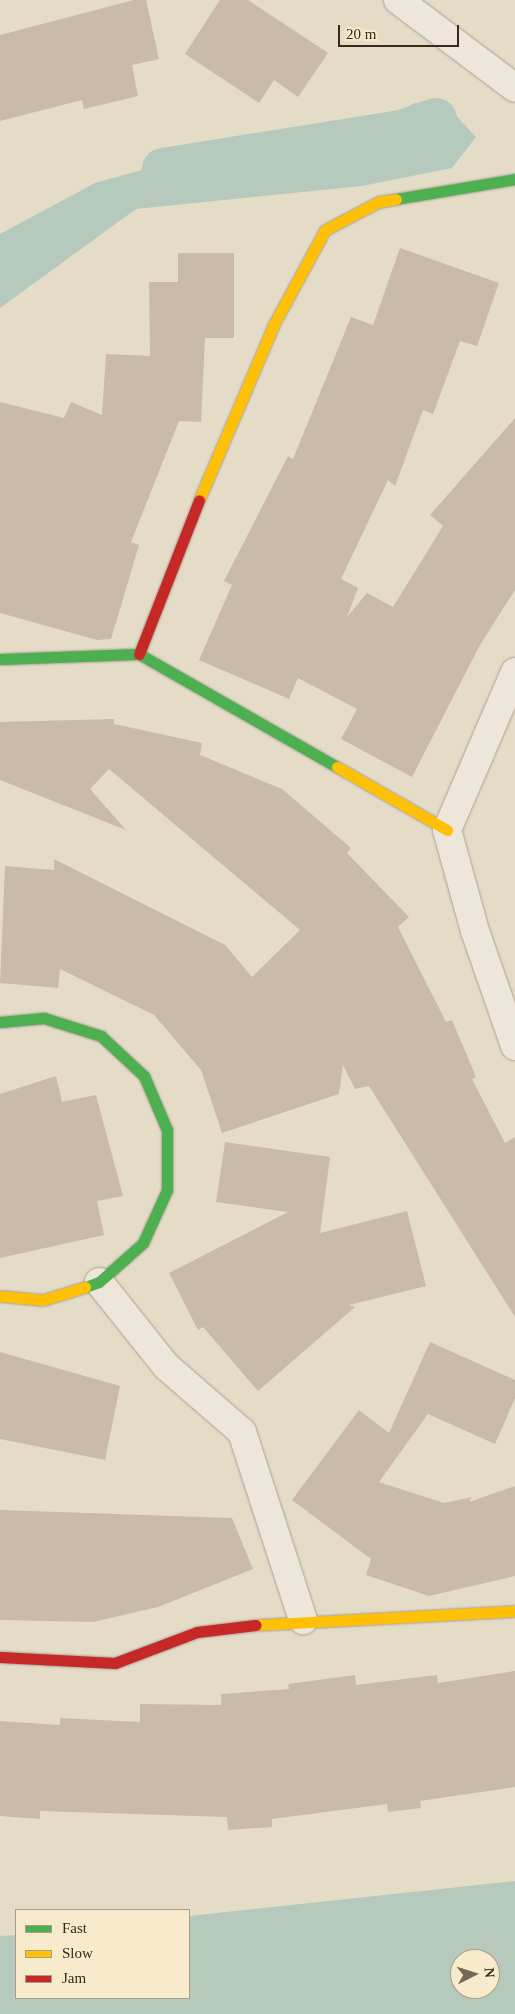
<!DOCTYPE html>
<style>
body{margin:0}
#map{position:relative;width:515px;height:2014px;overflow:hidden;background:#e5dcc8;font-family:"Times New Roman",serif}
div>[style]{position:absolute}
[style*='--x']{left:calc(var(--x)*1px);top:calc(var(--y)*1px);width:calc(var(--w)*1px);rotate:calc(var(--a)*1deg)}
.water>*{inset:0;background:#b5cabd}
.canal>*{height:42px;margin:-21px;padding:0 21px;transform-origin:21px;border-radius:21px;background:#b5cabd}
.building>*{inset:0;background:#c9baa9}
.roads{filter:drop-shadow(0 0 1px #a9a192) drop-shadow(0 0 1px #a9a192)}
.street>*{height:28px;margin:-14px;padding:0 14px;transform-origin:14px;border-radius:14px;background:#ece6db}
.fast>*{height:11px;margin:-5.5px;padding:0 5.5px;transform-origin:5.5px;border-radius:5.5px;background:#4caf50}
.slow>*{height:11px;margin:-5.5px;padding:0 5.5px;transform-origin:5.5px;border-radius:5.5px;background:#ffc107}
.jam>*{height:11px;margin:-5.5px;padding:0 5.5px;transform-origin:5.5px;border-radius:5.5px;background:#c62828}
span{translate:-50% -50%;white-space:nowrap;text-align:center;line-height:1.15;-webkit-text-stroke:4px #f8ebcc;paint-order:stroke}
.legend{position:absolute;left:15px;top:1909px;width:175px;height:90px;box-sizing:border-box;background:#f8ebcc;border:1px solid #ab9d85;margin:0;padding:6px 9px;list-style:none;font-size:15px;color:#38291a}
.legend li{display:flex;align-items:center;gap:10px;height:25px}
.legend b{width:25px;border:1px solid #ab9d85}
.north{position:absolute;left:450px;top:1949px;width:50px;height:50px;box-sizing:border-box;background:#f8ebcc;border:1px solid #ab9d85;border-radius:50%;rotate:85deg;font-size:14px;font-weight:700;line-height:20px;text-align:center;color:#38291a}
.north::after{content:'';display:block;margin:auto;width:18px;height:22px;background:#756857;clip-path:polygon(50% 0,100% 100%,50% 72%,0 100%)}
.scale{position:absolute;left:338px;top:25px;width:121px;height:22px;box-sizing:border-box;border:2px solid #38291a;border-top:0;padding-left:6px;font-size:15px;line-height:18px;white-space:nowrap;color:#38291a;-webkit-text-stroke:4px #f8ebcc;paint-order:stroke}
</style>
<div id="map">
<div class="water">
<i style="clip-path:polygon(415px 103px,450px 109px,476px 137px,452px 168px,362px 186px,136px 209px,0 308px,0 234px,95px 183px,145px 169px,362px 145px,378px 137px,394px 114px)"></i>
<i style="clip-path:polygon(evenodd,515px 1881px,515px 2014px,0 2014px,0 1936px,16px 1935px,16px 1998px,189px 1998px,189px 1916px,515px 1881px,460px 1959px,490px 1959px,490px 1989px,460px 1989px,460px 1959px)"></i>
</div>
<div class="canal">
<i style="--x:163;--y:169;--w:241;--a:-9.1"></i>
<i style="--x:401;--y:131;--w:37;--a:-19"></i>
</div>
<div class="building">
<i style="clip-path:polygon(134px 0,146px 0,159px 59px,132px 65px,138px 96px,84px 109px,82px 100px,0 121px,0 35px)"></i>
<i style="clip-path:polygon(220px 0,248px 0,328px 53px,298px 97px,274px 80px,259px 103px,185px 54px)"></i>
<i style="clip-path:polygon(400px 248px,499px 283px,477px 346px,460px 341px,433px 414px,423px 410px,395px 486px,388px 480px,341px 579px,358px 588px,347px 617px,367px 593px,393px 607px,443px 526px,430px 515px,515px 418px,515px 590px,480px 645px,412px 777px,341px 739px,357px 709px,298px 678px,289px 699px,199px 660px,232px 585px,224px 581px,288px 456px,293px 459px,351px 317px,373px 325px)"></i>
<i style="clip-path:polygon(178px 253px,234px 253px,234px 338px,205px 338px,201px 422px,179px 421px,131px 542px,139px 545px,111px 639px,97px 640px,0 613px,0 402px,64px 418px,71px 402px,102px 415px,106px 354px,150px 356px,149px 282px,178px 282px)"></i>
<i style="clip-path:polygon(114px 719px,114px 724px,202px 743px,200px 755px,282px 789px,351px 848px,347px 853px,409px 917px,398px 927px,446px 1022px,452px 1020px,476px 1077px,472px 1079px,505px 1143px,515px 1137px,515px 1317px,369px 1086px,355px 1089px,343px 1065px,339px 1094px,222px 1133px,201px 1070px,154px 1015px,60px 969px,58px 988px,0 983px,5px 866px,54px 870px,54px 859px,225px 945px,252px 977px,300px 930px,109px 769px,90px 789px,126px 830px,0 780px,0 722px)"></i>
<i style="clip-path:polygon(56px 1076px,62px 1102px,96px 1095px,123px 1196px,97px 1201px,104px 1235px,0 1258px,0 1094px)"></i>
<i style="clip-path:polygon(225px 1142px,330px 1157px,320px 1233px,407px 1211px,426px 1286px,349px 1305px,355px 1307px,258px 1391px,203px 1327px,198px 1330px,169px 1273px,288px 1212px,216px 1202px)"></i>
<i style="clip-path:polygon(430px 1342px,515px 1380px,515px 1398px,495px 1444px,428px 1414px,379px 1482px,444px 1503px,472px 1497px,469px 1502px,515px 1486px,515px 1576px,429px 1596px,366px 1575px,371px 1559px,292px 1500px,359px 1410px,389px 1433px)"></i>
<i style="clip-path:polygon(0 1352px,120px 1386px,105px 1460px,0 1439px)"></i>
<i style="clip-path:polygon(0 1510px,232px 1518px,253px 1569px,158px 1607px,93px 1622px,0 1620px)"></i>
<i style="clip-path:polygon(515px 1671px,515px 1787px,420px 1801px,421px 1808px,388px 1812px,387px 1804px,272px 1819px,272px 1827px,228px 1830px,227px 1817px,40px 1811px,40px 1819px,0 1816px,0 1721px,60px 1725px,60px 1718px,140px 1722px,140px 1704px,221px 1705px,221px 1694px,289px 1689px,288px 1684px,355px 1675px,356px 1685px,437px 1675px,438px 1683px)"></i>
</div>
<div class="roads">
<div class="street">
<i style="--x:398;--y:0;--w:146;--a:36.9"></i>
<i style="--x:515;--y:672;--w:172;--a:113.3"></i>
<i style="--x:447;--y:830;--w:105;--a:74.5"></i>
<i style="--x:475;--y:931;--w:122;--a:70.8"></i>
<i style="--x:99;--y:1282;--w:107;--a:51.4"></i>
<i style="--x:166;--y:1366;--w:101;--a:41"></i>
<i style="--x:242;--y:1432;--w:198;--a:72"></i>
</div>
<div class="fast">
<i style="--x:396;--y:199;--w:121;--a:-9.5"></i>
<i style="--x:0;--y:659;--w:139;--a:-2.1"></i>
<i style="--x:139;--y:654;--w:228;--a:29.7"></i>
<i style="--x:0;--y:1022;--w:44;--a:-5.2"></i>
<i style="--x:44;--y:1018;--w:60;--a:17.5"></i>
<i style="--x:101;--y:1036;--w:59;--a:42.9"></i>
<i style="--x:144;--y:1076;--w:59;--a:66.9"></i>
<i style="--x:167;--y:1130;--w:60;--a:90"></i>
<i style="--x:167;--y:1190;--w:58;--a:114.4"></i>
<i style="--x:143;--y:1243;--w:59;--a:138.4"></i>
<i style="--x:99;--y:1282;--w:15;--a:160"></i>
</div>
<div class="slow">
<i style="--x:199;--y:500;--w:191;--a:-66.9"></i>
<i style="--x:274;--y:324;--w:107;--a:-61.5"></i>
<i style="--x:325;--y:230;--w:60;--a:-27.8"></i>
<i style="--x:378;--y:202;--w:18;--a:-9"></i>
<i style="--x:337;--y:767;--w:127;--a:29.8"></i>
<i style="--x:0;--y:1296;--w:43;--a:5.3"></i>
<i style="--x:43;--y:1300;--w:44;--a:-17.2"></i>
<i style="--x:256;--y:1625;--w:259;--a:-3.1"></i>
</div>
<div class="jam">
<i style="--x:139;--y:654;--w:165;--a:-68.7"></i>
<i style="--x:0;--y:1657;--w:115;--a:3"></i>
<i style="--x:115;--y:1663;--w:88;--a:-20.7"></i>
<i style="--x:197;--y:1632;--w:59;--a:-6.8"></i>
</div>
</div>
<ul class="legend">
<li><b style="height:6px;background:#4caf50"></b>Fast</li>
<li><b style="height:6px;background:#ffc107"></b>Slow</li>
<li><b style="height:6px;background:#c62828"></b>Jam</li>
</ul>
<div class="north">N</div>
<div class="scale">20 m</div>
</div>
